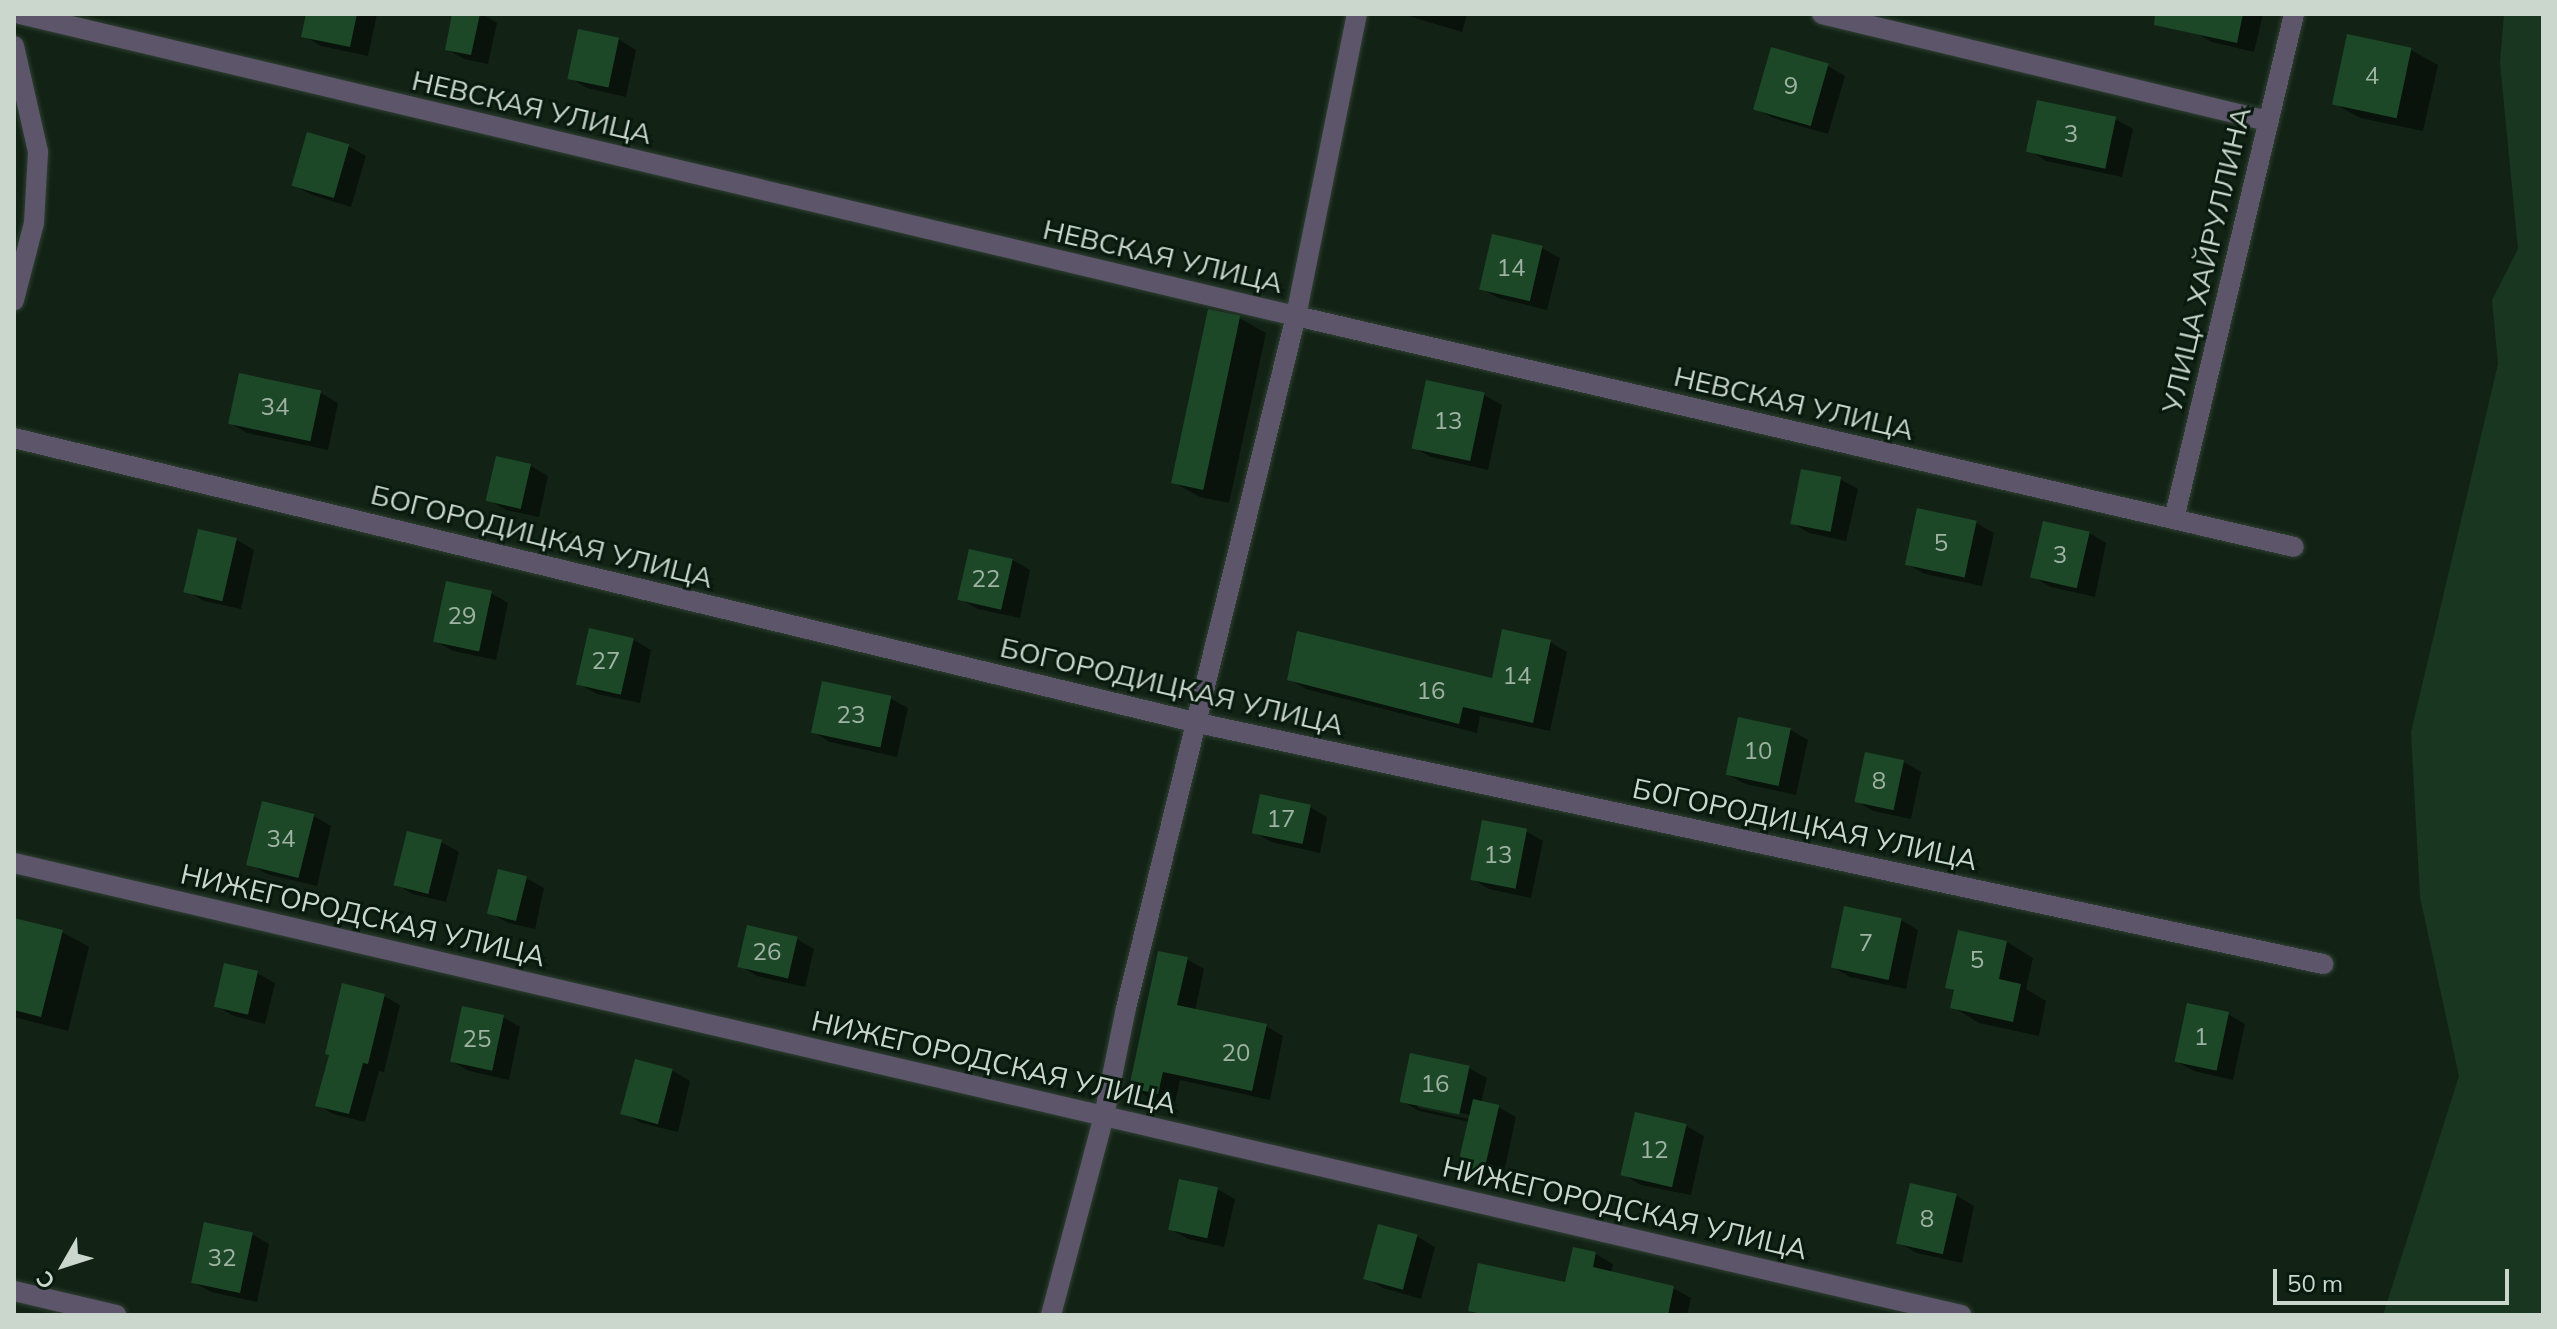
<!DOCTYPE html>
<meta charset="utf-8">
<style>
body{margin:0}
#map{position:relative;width:2557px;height:1329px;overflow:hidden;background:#122316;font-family:Mulish,sans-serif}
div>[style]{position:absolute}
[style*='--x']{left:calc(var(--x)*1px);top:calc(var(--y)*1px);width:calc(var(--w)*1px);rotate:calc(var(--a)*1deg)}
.green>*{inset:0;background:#183620}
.shadow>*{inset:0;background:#0007}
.building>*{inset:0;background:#1c4828;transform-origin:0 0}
.roads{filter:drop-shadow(0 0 2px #304033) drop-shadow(0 0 2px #304033)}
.street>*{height:20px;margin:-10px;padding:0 10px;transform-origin:10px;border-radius:10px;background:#5d566b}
span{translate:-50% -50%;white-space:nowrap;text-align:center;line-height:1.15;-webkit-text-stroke:6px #08190d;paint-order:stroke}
.number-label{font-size:24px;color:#9fb2a4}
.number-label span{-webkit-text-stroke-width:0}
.street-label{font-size:28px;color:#cbd6cd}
.frame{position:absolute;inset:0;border:16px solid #cbd6cd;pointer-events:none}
.north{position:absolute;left:24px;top:1225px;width:80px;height:80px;-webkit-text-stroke:6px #08190d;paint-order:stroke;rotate:231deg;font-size:22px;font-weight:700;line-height:32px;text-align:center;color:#cbd6cd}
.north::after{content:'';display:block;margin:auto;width:28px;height:36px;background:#cbd6cd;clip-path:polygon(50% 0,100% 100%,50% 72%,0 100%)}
.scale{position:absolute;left:2273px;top:1269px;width:236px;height:36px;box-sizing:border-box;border:4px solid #cbd6cd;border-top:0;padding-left:10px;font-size:24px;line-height:28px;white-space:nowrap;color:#cbd6cd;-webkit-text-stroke:6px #08190d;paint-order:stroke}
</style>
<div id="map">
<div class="green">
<i style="clip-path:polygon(2504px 14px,2543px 14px,2543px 1315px,2383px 1315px,2459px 1076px,2420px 897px,2411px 732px,2498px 364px,2492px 300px,2518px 249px,2500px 63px)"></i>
</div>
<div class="shadow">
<i style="clip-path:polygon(308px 14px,377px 14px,368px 56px,321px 46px,304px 36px)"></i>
<i style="clip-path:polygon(454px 14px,483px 14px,497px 23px,488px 64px,464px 59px,447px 49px)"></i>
<i style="clip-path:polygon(1402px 14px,1467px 14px,1462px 32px)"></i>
<i style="clip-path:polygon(2198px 14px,2263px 14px,2254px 52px,2212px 42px,2194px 32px)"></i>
<i style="clip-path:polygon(618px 39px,636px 50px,626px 97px,587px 88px,570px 78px)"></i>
<i style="clip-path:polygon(2411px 50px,2438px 65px,2423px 131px,2360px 118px,2334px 103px)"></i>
<i style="clip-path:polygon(1828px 66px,1845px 76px,1828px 134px,1773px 118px,1755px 108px)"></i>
<i style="clip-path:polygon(2115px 119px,2133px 129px,2122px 177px,2046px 161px,2029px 150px)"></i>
<i style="clip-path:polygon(348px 146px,366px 156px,351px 207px,312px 195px,294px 185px)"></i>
<i style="clip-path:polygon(1542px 248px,1560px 258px,1547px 310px,1498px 298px,1481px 288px)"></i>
<i style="clip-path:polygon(1239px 318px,1266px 333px,1229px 503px,1200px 497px,1173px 482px)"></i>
<i style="clip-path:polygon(321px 393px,338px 403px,328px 450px,247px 433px,230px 423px)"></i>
<i style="clip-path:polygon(1484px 395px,1502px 405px,1488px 470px,1431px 457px,1413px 447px)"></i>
<i style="clip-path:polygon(531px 466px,548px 476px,539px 517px,506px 510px,489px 500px)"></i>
<i style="clip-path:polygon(1840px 479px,1858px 489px,1846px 541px,1809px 533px,1792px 523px)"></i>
<i style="clip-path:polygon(1976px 523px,1994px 533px,1982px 586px,1925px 574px,1907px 564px)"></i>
<i style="clip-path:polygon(2089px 533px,2106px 543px,2095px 597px,2051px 587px,2033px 577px)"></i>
<i style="clip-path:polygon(237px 540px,254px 550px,241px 609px,204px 601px,187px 591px)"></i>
<i style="clip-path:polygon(971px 551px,1013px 560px,1030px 570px,1020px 618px,978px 609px,960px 599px)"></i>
<i style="clip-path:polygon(491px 593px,508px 603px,496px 660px,453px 651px,435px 641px)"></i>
<i style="clip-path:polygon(634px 640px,651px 650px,640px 703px,597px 694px,579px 684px)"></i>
<i style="clip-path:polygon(1550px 642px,1567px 652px,1550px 731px,1480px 716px,1477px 733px,1306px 689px,1289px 679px,1493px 680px)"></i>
<i style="clip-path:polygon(890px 698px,908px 708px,897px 757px,830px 742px,813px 732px)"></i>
<i style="clip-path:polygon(1739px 719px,1791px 730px,1808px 740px,1796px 795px,1745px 784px,1727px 774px)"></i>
<i style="clip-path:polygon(1866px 754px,1904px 762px,1921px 772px,1911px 819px,1873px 811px,1856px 801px)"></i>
<i style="clip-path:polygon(1310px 807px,1327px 817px,1320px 853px,1271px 842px,1254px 832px)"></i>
<i style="clip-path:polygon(314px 816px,331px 826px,317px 886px,267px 874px,250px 864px)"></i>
<i style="clip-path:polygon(1526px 831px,1543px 841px,1531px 898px,1489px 889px,1472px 879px)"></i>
<i style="clip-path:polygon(441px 842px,459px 852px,446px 902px,413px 894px,396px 884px)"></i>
<i style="clip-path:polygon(526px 878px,544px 888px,535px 929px,508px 923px,490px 913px)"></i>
<i style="clip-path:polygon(14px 920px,62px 932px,89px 947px,68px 1031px,14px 1017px)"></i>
<i style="clip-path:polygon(1901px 920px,1918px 930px,1906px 989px,1850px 977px,1833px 967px)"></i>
<i style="clip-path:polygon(797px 939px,814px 949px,805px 987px,757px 976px,740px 966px)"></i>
<i style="clip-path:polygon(2007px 942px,2033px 958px,2026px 989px,2046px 1001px,2039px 1036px,1979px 1023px,1953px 1007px,1956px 992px,1948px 987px)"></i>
<i style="clip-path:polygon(1187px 959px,1204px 969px,1195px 1011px,1266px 1026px,1283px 1036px,1270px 1100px,1180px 1080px,1175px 1103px,1148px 1097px,1131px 1087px)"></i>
<i style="clip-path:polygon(257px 973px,275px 983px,265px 1024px,234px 1016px,216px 1006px)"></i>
<i style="clip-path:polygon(384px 996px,400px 1005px,384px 1072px,379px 1071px,365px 1122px,333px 1114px,318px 1105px)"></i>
<i style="clip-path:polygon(2228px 1014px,2245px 1024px,2233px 1080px,2194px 1071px,2176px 1061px)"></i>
<i style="clip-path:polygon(503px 1017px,520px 1027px,509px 1080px,469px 1071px,451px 1061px)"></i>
<i style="clip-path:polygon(evenodd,1469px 1068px,1487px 1078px,1481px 1103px,1498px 1107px,1516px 1117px,1502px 1181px,1478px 1176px,1461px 1166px,1470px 1122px,1419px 1111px,1402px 1101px,1469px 1068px,1418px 1104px,1470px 1115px,1469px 1119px,1418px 1108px,1418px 1104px)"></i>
<i style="clip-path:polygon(673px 1071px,690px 1081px,678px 1132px,641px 1123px,624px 1113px)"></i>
<i style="clip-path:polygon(1686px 1126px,1704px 1136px,1691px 1195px,1641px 1185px,1624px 1175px)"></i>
<i style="clip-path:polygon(1912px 1186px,1957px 1196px,1974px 1206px,1962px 1263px,1917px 1253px,1899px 1243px)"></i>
<i style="clip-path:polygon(1217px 1189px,1235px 1199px,1224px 1247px,1188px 1239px,1170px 1229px)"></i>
<i style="clip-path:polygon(1379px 1227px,1418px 1237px,1435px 1247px,1421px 1299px,1383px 1288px,1366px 1278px)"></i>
<i style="clip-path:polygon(252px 1234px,269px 1244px,257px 1302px,211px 1292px,193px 1282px)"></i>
<i style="clip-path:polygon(1596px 1254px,1613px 1264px,1611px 1273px,1673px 1288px,1691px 1298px,1687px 1315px,1478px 1315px,1470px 1310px,1567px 1284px)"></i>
</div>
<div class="building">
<i style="clip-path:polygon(306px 14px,357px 14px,350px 47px,301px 37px)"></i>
<i style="clip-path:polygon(452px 14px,480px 14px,471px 55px,445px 50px)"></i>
<i style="clip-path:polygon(2155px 14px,2243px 14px,2237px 43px,2154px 25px)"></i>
<i style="left:578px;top:29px;width:42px;height:51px;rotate:12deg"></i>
<i style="left:2347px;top:34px;width:66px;height:72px;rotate:12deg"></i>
<i style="left:1771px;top:47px;width:60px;height:65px;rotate:16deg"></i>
<i style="left:2037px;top:100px;width:81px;height:53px;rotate:12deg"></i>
<i style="left:307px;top:132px;width:44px;height:56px;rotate:16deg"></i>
<i style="left:1492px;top:234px;width:52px;height:57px;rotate:13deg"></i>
<i style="left:1208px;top:309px;width:33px;height:178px;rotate:12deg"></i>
<i style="left:239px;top:373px;width:84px;height:52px;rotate:12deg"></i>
<i style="left:1426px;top:380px;width:60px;height:70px;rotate:12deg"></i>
<i style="left:496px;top:456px;width:36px;height:46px;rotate:13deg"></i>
<i style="left:1801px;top:469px;width:41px;height:56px;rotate:11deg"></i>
<i style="left:1917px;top:508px;width:61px;height:58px;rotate:12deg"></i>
<i style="left:2043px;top:521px;width:48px;height:58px;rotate:13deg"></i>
<i style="left:198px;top:529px;width:40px;height:65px;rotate:13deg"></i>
<i style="left:969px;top:549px;width:45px;height:52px;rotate:13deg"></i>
<i style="left:446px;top:581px;width:47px;height:62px;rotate:12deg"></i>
<i style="left:589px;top:628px;width:46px;height:58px;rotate:13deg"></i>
<i style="clip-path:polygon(1502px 629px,1551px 640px,1533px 723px,1463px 707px,1459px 724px,1287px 680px,1297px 631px,1492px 678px)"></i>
<i style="left:822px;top:681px;width:71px;height:53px;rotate:12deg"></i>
<i style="left:1738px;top:717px;width:54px;height:59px;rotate:12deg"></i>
<i style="left:1865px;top:752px;width:40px;height:51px;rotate:12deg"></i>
<i style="left:1260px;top:794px;width:52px;height:40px;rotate:12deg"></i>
<i style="left:262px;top:801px;width:54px;height:66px;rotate:14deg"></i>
<i style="left:1482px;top:820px;width:46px;height:61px;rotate:11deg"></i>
<i style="left:407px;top:831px;width:36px;height:56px;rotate:14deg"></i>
<i style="left:498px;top:869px;width:30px;height:46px;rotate:14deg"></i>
<i style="left:1844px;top:906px;width:59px;height:63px;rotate:12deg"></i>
<i style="clip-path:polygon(14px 918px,63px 930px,41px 1017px,14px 1010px)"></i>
<i style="left:747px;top:925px;width:52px;height:43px;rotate:13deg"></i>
<i style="clip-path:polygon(1958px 930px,2007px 941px,1999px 979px,2021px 984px,2013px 1022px,1950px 1008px,1954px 990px,1945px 988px)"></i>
<i style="clip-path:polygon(1158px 951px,1188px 957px,1177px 1005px,1267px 1024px,1252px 1091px,1163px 1072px,1158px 1094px,1129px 1088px)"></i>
<i style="left:224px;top:963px;width:35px;height:45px;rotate:13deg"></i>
<i style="clip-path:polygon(342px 983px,385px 994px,368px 1064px,363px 1063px,349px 1114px,315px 1106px,329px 1055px,325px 1054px)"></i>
<i style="left:2187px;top:1003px;width:43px;height:60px;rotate:12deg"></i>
<i style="left:462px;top:1006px;width:43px;height:57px;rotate:12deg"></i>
<i style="left:1410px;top:1053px;width:61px;height:50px;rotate:12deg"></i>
<i style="left:635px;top:1059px;width:39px;height:57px;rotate:15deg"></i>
<i style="left:1473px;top:1099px;width:27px;height:70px;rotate:13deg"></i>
<i style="left:1635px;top:1112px;width:53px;height:65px;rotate:13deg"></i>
<i style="left:1179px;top:1179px;width:40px;height:52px;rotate:12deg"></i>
<i style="left:1910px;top:1183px;width:48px;height:62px;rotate:13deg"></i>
<i style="left:204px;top:1222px;width:50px;height:62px;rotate:12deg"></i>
<i style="left:1378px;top:1224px;width:41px;height:57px;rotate:15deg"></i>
<i style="clip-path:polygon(1573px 1247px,1596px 1252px,1593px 1267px,1674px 1286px,1668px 1315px,1486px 1315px,1468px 1311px,1478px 1263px,1565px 1282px)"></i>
</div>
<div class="roads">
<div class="street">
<i style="--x:20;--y:14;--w:1311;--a:13.32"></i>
<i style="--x:1296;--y:316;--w:1024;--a:13.03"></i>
<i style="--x:1822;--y:14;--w:459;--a:13.5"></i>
<i style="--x:14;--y:46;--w:109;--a:77.2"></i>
<i style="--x:38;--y:152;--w:71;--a:93.2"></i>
<i style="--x:34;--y:223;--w:80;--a:104.6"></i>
<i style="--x:14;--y:438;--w:1218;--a:13.53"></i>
<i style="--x:1198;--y:723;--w:1151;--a:12.09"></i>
<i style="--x:2174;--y:519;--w:519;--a:-76.63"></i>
<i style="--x:14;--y:863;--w:1999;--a:13.07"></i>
<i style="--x:14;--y:1291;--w:105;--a:13.2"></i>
<i style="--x:1051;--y:1315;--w:206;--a:-75.1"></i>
<i style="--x:1104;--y:1116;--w:110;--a:-78.5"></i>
<i style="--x:1126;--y:1008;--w:713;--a:-76.2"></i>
<i style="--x:1296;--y:316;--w:308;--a:-78.6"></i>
</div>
</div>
<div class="number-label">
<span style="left:2372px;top:76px">4</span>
<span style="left:1791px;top:86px">9</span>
<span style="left:2071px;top:134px">3</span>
<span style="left:1511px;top:268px">14</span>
<span style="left:275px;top:407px">34</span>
<span style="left:1448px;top:421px">13</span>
<span style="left:1941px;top:543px">5</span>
<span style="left:2060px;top:555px">3</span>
<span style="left:986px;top:579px">22</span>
<span style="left:462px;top:616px">29</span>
<span style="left:606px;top:661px">27</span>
<span style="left:1517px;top:676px">14</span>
<span style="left:1431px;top:691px">16</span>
<span style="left:851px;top:715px">23</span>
<span style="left:1758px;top:751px">10</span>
<span style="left:1879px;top:781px">8</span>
<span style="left:1281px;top:819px">17</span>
<span style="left:281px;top:839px">34</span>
<span style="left:1498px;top:855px">13</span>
<span style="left:1866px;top:943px">7</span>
<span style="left:767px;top:952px">26</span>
<span style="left:1977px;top:960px">5</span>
<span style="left:2201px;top:1037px">1</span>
<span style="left:477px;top:1039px">25</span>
<span style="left:1236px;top:1053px">20</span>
<span style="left:1435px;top:1084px">16</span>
<span style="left:1654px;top:1150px">12</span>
<span style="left:1927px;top:1219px">8</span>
<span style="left:222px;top:1258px">32</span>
</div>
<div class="street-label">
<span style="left:532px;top:107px;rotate:13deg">НЕВСКАЯ УЛИЦА</span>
<span style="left:1163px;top:256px;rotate:13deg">НЕВСКАЯ УЛИЦА</span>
<span style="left:2206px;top:260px;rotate:-77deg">УЛИЦА ХАЙРУЛЛИНА</span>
<span style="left:1794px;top:403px;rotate:13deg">НЕВСКАЯ УЛИЦА</span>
<span style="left:542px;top:536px;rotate:14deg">БОГОРОДИЦКАЯ УЛИЦА</span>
<span style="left:1172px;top:686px;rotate:13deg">БОГОРОДИЦКАЯ УЛИЦА</span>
<span style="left:1805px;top:824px;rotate:12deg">БОГОРОДИЦКАЯ УЛИЦА</span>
<span style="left:363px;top:915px;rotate:13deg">НИЖЕГОРОДСКАЯ УЛИЦА</span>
<span style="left:994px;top:1062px;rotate:13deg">НИЖЕГОРОДСКАЯ УЛИЦА</span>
<span style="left:1625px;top:1208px;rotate:13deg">НИЖЕГОРОДСКАЯ УЛИЦА</span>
</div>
<div class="frame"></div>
<div class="north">С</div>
<div class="scale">50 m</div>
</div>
